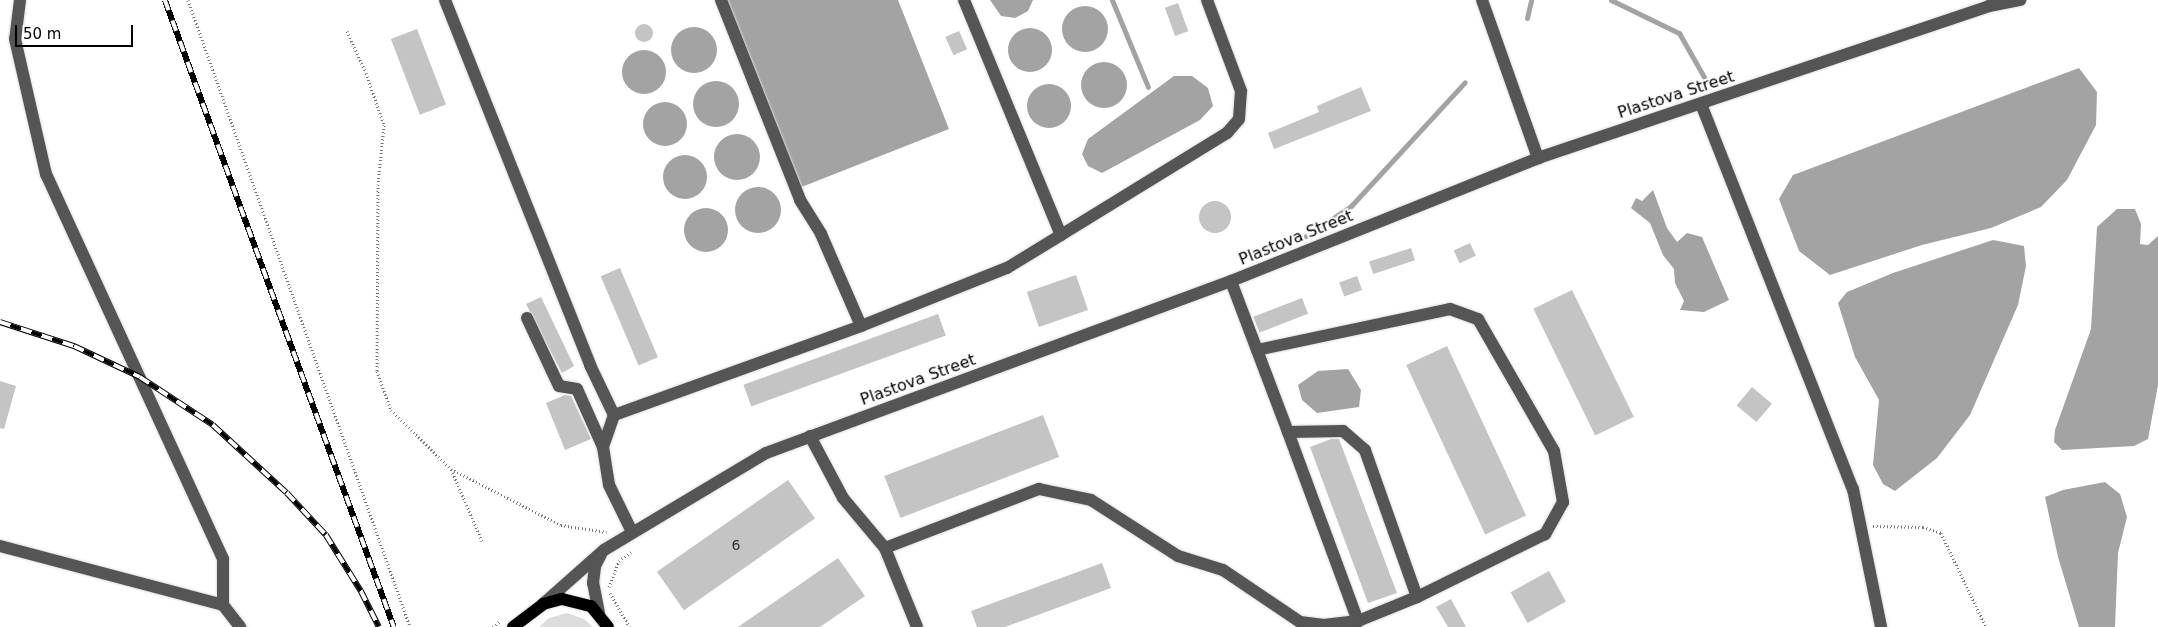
<!DOCTYPE html>
<style>
body{margin:0}
#map{position:relative;width:2158px;height:627px;overflow:hidden;background:#fff;font-family:"DejaVu Sans",sans-serif}
div>[style]{position:absolute}
[style*='--x']{left:calc(var(--x)*1px);top:calc(var(--y)*1px);width:calc(var(--w)*1px);rotate:calc(var(--a)*1deg)}
.green>*{inset:0;background:#dcdcdc}
.water>*{inset:0;background:#a3a3a3}
.round{border-radius:50%}
.stream>*{height:5px;margin:-2.5px;padding:0 2.5px;transform-origin:2.5px;border-radius:2.5px;background:#a3a3a3}
.building>*{inset:0;background:#c4c4c4;transform-origin:0 0}
.path>*{height:3px;margin-top:-1.5px;transform-origin:0;background:repeating-linear-gradient(90deg,#777 0 1px,transparent 0 3.5px)}
.roads{filter:drop-shadow(0 0 1px #dbdbdb) drop-shadow(0 0 1px #dbdbdb)}
.minor>*{height:12px;margin:-6px;padding:0 6px;transform-origin:6px;border-radius:6px;background:#555}
.major>*{height:12px;margin:-6px;padding:0 6px;transform-origin:6px;border-radius:6px;background:#000}
.rail>*{height:5.5px;margin-top:-2.75px;transform-origin:0;background:repeating-linear-gradient(90deg,#fff 0 11px,#000 0 22px);box-sizing:border-box;border-block:1px solid #000}
span{translate:-50% -50%;white-space:nowrap;text-align:center;line-height:1.15;-webkit-text-stroke:4px #fff;paint-order:stroke}
.number-label{font-size:14px;color:#313131}
.number-label span{-webkit-text-stroke-width:0}
.street-label{font-size:16px;color:#000}
.scale{position:absolute;left:15px;top:25px;width:118px;height:22px;box-sizing:border-box;border:2px solid #000;border-top:0;padding-left:6px;font-size:15px;line-height:18px;white-space:nowrap;color:#000;-webkit-text-stroke:4px #fff;paint-order:stroke}
</style>
<div id="map">
<div class="green">
<i style="clip-path:polygon(567px 613px,584px 619px,593px 627px,539px 627px,549px 618px)"></i>
</div>
<div class="water">
<i style="clip-path:polygon(726px 0,898px 0,949px 129px,799px 188px)"></i>
<i style="clip-path:polygon(990px 0,1033px 0,1028px 11px,1015px 18px,1001px 16px)"></i>
<i class="round" style="left:1062px;top:6px;width:46px;height:46px"></i>
<i class="round" style="left:671px;top:27px;width:46px;height:46px"></i>
<i class="round" style="left:1008px;top:28px;width:44px;height:44px"></i>
<i class="round" style="left:622px;top:50px;width:44px;height:44px"></i>
<i class="round" style="left:1081px;top:62px;width:46px;height:46px"></i>
<i style="clip-path:polygon(2079px 68px,2097px 92px,2096px 125px,2067px 180px,2041px 207px,1991px 228px,1922px 245px,1830px 275px,1799px 251px,1779px 199px,1793px 175px)"></i>
<i style="clip-path:polygon(1174px 76px,1192px 76px,1208px 88px,1213px 106px,1200px 120px,1102px 173px,1088px 166px,1082px 154px,1088px 139px)"></i>
<i class="round" style="left:693px;top:81px;width:46px;height:46px"></i>
<i class="round" style="left:1027px;top:84px;width:44px;height:44px"></i>
<i class="round" style="left:643px;top:102px;width:44px;height:44px"></i>
<i class="round" style="left:714px;top:134px;width:46px;height:46px"></i>
<i class="round" style="left:663px;top:155px;width:44px;height:44px"></i>
<i class="round" style="left:735px;top:187px;width:46px;height:46px"></i>
<i style="clip-path:polygon(1653px 190px,1667px 228px,1677px 242px,1687px 233px,1702px 237px,1729px 300px,1704px 312px,1680px 310px,1684px 301px,1675px 283px,1674px 269px,1663px 255px,1650px 223px,1631px 208px,1636px 198px,1642px 201px)"></i>
<i class="round" style="left:684px;top:208px;width:44px;height:44px"></i>
<i style="clip-path:polygon(2117px 209px,2135px 209px,2141px 224px,2140px 244px,2148px 245px,2158px 236px,2158px 385px,2148px 439px,2134px 446px,2062px 450px,2054px 442px,2055px 430px,2091px 329px,2097px 227px)"></i>
<i style="clip-path:polygon(1993px 240px,2024px 246px,2026px 266px,2018px 305px,1970px 415px,1937px 458px,1895px 491px,1883px 484px,1873px 465px,1879px 400px,1855px 357px,1838px 303px,1847px 292px,1893px 273px)"></i>
<i style="clip-path:polygon(1348px 369px,1361px 390px,1359px 407px,1317px 413px,1302px 400px,1298px 385px,1318px 371px)"></i>
<i style="clip-path:polygon(2105px 482px,2120px 494px,2127px 517px,2118px 553px,2115px 627px,2079px 627px,2058px 557px,2045px 497px,2063px 490px)"></i>
</div>
<div class="stream">
<i style="--x:1112;--y:0;--w:94;--a:67.5"></i>
<i style="--x:1611;--y:0;--w:76;--a:25.9"></i>
<i style="--x:1679;--y:33;--w:51;--a:60.4"></i>
<i style="--x:1527;--y:18;--w:18;--a:-77"></i>
<i style="--x:1306;--y:236;--w:54;--a:-33.7"></i>
<i style="--x:1351;--y:206;--w:168;--a:-47.4"></i>
</div>
<div class="building">
<i style="left:1178px;top:3px;width:30px;height:14px;rotate:70deg"></i>
<i class="round" style="left:635px;top:24px;width:18px;height:18px"></i>
<i style="left:417px;top:29px;width:81px;height:28px;rotate:69deg"></i>
<i style="left:959px;top:31px;width:20px;height:15px;rotate:66deg"></i>
<i style="clip-path:polygon(1361px 87px,1371px 111px,1274px 149px,1268px 133px,1319px 112px,1317px 106px)"></i>
<i class="round" style="left:1199px;top:201px;width:32px;height:32px"></i>
<i style="left:1470px;top:243px;width:14px;height:18px;rotate:65deg"></i>
<i style="left:1411px;top:248px;width:13px;height:44px;rotate:72deg"></i>
<i style="left:620px;top:268px;width:97px;height:21px;rotate:67deg"></i>
<i style="left:1076px;top:275px;width:37px;height:52px;rotate:71deg"></i>
<i style="left:1357px;top:276px;width:15px;height:19px;rotate:70deg"></i>
<i style="left:1572px;top:290px;width:141px;height:43px;rotate:64deg"></i>
<i style="clip-path:polygon(541px 297px,574px 366px,562px 373px,526px 304px)"></i>
<i style="left:1302px;top:298px;width:17px;height:52px;rotate:69deg"></i>
<i style="left:938px;top:314px;width:23px;height:207px;rotate:70deg"></i>
<i style="left:1447px;top:346px;width:187px;height:45px;rotate:65deg"></i>
<i style="clip-path:polygon(0 381px,16px 386px,4px 429px,0 428px)"></i>
<i style="left:1752px;top:387px;width:26px;height:24px;rotate:40deg"></i>
<i style="clip-path:polygon(565px 395px,571px 396px,591px 439px,565px 450px,546px 403px)"></i>
<i style="left:1043px;top:415px;width:45px;height:170px;rotate:69deg"></i>
<i style="clip-path:polygon(1331px 439px,1339px 439px,1397px 593px,1368px 603px,1310px 447px)"></i>
<i style="left:788px;top:480px;width:47px;height:160px;rotate:55deg"></i>
<i style="clip-path:polygon(838px 558px,865px 596px,820px 627px,738px 627px)"></i>
<i style="clip-path:polygon(1102px 563px,1111px 588px,1005px 627px,977px 627px,971px 611px)"></i>
<i style="left:1549px;top:571px;width:35px;height:44px;rotate:61deg"></i>
<i style="clip-path:polygon(1451px 599px,1466px 627px,1448px 627px,1436px 607px)"></i>
</div>
<div class="path">
<i style="--x:188;--y:0;--w:665;--a:70.5"></i>
<i style="--x:347;--y:31;--w:46;--a:65.7"></i>
<i style="--x:366;--y:73;--w:55;--a:70.9"></i>
<i style="--x:384;--y:125;--w:59;--a:95.8"></i>
<i style="--x:378;--y:184;--w:187;--a:90.3"></i>
<i style="--x:377;--y:371;--w:41;--a:70.3"></i>
<i style="--x:391;--y:410;--w:84;--a:44.5"></i>
<i style="--x:1873;--y:526;--w:50;--a:1.1"></i>
<i style="--x:1923;--y:527;--w:19;--a:18"></i>
<i style="--x:1941;--y:533;--w:104;--a:64.4"></i>
<i style="--x:482;--y:541;--w:78;--a:-113.3"></i>
<i style="--x:451;--y:469;--w:123;--a:27"></i>
<i style="--x:561;--y:525;--w:46;--a:8.8"></i>
<i style="--x:609;--y:587;--w:28;--a:-69"></i>
<i style="--x:619;--y:561;--w:15;--a:-37"></i>
<i style="--x:610;--y:593;--w:39;--a:60"></i>
<i style="--x:493;--y:627;--w:9;--a:-41"></i>
</div>
<div class="roads">
<div class="minor">
<i style="--x:20;--y:0;--w:39;--a:97"></i>
<i style="--x:15;--y:39;--w:139;--a:77.1"></i>
<i style="--x:46;--y:174;--w:424;--a:65.3"></i>
<i style="--x:223;--y:559;--w:46;--a:90"></i>
<i style="--x:445;--y:0;--w:393;--a:68.3"></i>
<i style="--x:590;--y:365;--w:55;--a:64.4"></i>
<i style="--x:614;--y:415;--w:34;--a:109"></i>
<i style="--x:721;--y:0;--w:215;--a:68.4"></i>
<i style="--x:800;--y:200;--w:40;--a:58"></i>
<i style="--x:821;--y:234;--w:100;--a:66.5"></i>
<i style="--x:964;--y:0;--w:254;--a:67.6"></i>
<i style="--x:1061;--y:235;--w:195;--a:-31.6"></i>
<i style="--x:1227;--y:133;--w:18;--a:-49"></i>
<i style="--x:1239;--y:119;--w:28;--a:-86"></i>
<i style="--x:1241;--y:91;--w:97;--a:-110.5"></i>
<i style="--x:1482;--y:0;--w:168;--a:70.5"></i>
<i style="--x:1701;--y:104;--w:414;--a:68.5"></i>
<i style="--x:1853;--y:489;--w:141;--a:78.5"></i>
<i style="--x:527;--y:318;--w:75;--a:64.8"></i>
<i style="--x:559;--y:386;--w:18;--a:9"></i>
<i style="--x:577;--y:389;--w:64;--a:65.9"></i>
<i style="--x:603;--y:447;--w:38;--a:81"></i>
<i style="--x:609;--y:485;--w:52;--a:63.9"></i>
<i style="--x:1257;--y:350;--w:197;--a:-12"></i>
<i style="--x:1450;--y:309;--w:30;--a:20"></i>
<i style="--x:1478;--y:319;--w:152;--a:60.1"></i>
<i style="--x:1554;--y:451;--w:52;--a:80"></i>
<i style="--x:1563;--y:502;--w:37;--a:119"></i>
<i style="--x:1545;--y:534;--w:143;--a:153.8"></i>
<i style="--x:614;--y:415;--w:263;--a:-19.8"></i>
<i style="--x:861;--y:326;--w:157;--a:-21.7"></i>
<i style="--x:1007;--y:268;--w:63;--a:-31.4"></i>
<i style="--x:1288;--y:432;--w:202;--a:69.7"></i>
<i style="--x:810;--y:436;--w:70;--a:62"></i>
<i style="--x:843;--y:498;--w:65;--a:50"></i>
<i style="--x:885;--y:548;--w:165;--a:-21"></i>
<i style="--x:1039;--y:489;--w:53;--a:11.9"></i>
<i style="--x:1091;--y:500;--w:103;--a:32.8"></i>
<i style="--x:1178;--y:556;--w:47;--a:17.3"></i>
<i style="--x:1223;--y:570;--w:93;--a:34"></i>
<i style="--x:1300;--y:622;--w:24;--a:7"></i>
<i style="--x:1324;--y:625;--w:34;--a:-7"></i>
<i style="--x:1358;--y:621;--w:64;--a:-22.1"></i>
<i style="--x:1417;--y:597;--w:156;--a:-109.5"></i>
<i style="--x:1365;--y:450;--w:29;--a:-139"></i>
<i style="--x:1343;--y:431;--w:55;--a:179"></i>
<i style="--x:1288;--y:432;--w:161;--a:-110.7"></i>
<i style="--x:0;--y:546;--w:231;--a:14.8"></i>
<i style="--x:223;--y:605;--w:28;--a:52"></i>
<i style="--x:885;--y:548;--w:85;--a:67.9"></i>
<i style="--x:543;--y:604;--w:81;--a:-41.5"></i>
<i style="--x:604;--y:550;--w:189;--a:-30.9"></i>
<i style="--x:766;--y:453;--w:496;--a:-20.3"></i>
<i style="--x:1231;--y:281;--w:331;--a:-21.8"></i>
<i style="--x:1538;--y:158;--w:476;--a:-18.6"></i>
<i style="--x:1989;--y:6;--w:32;--a:-11"></i>
<i style="--x:599;--y:613;--w:31;--a:-101"></i>
<i style="--x:593;--y:583;--w:17;--a:-83"></i>
<i style="--x:595;--y:566;--w:13;--a:-63"></i>
</div>
<div class="major">
<i style="--x:513;--y:627;--w:38;--a:-37"></i>
<i style="--x:543;--y:604;--w:20;--a:-15"></i>
<i style="--x:562;--y:599;--w:30;--a:14"></i>
<i style="--x:591;--y:606;--w:27;--a:51"></i>
</div>
</div>
<div class="rail">
<i style="--x:165;--y:0;--w:668;--a:69.94"></i>
<i style="--x:0;--y:322;--w:78;--a:18"></i>
<i style="--x:74;--y:346;--w:73;--a:25.2"></i>
<i style="--x:140;--y:377;--w:87;--a:33.3"></i>
<i style="--x:213;--y:425;--w:100;--a:42.6"></i>
<i style="--x:287;--y:493;--w:57;--a:47.1"></i>
<i style="--x:326;--y:535;--w:66;--a:58"></i>
<i style="--x:361;--y:591;--w:40;--a:63.4"></i>
</div>
<div class="number-label">
<span style="left:736px;top:545px">6</span>
</div>
<div class="street-label">
<span style="left:1676px;top:95px;rotate:-18deg">Plastova Street</span>
<span style="left:1296px;top:238px;rotate:-22deg">Plastova Street</span>
<span style="left:918px;top:380px;rotate:-20deg">Plastova Street</span>
</div>
<div class="scale">50 m</div>
</div>
